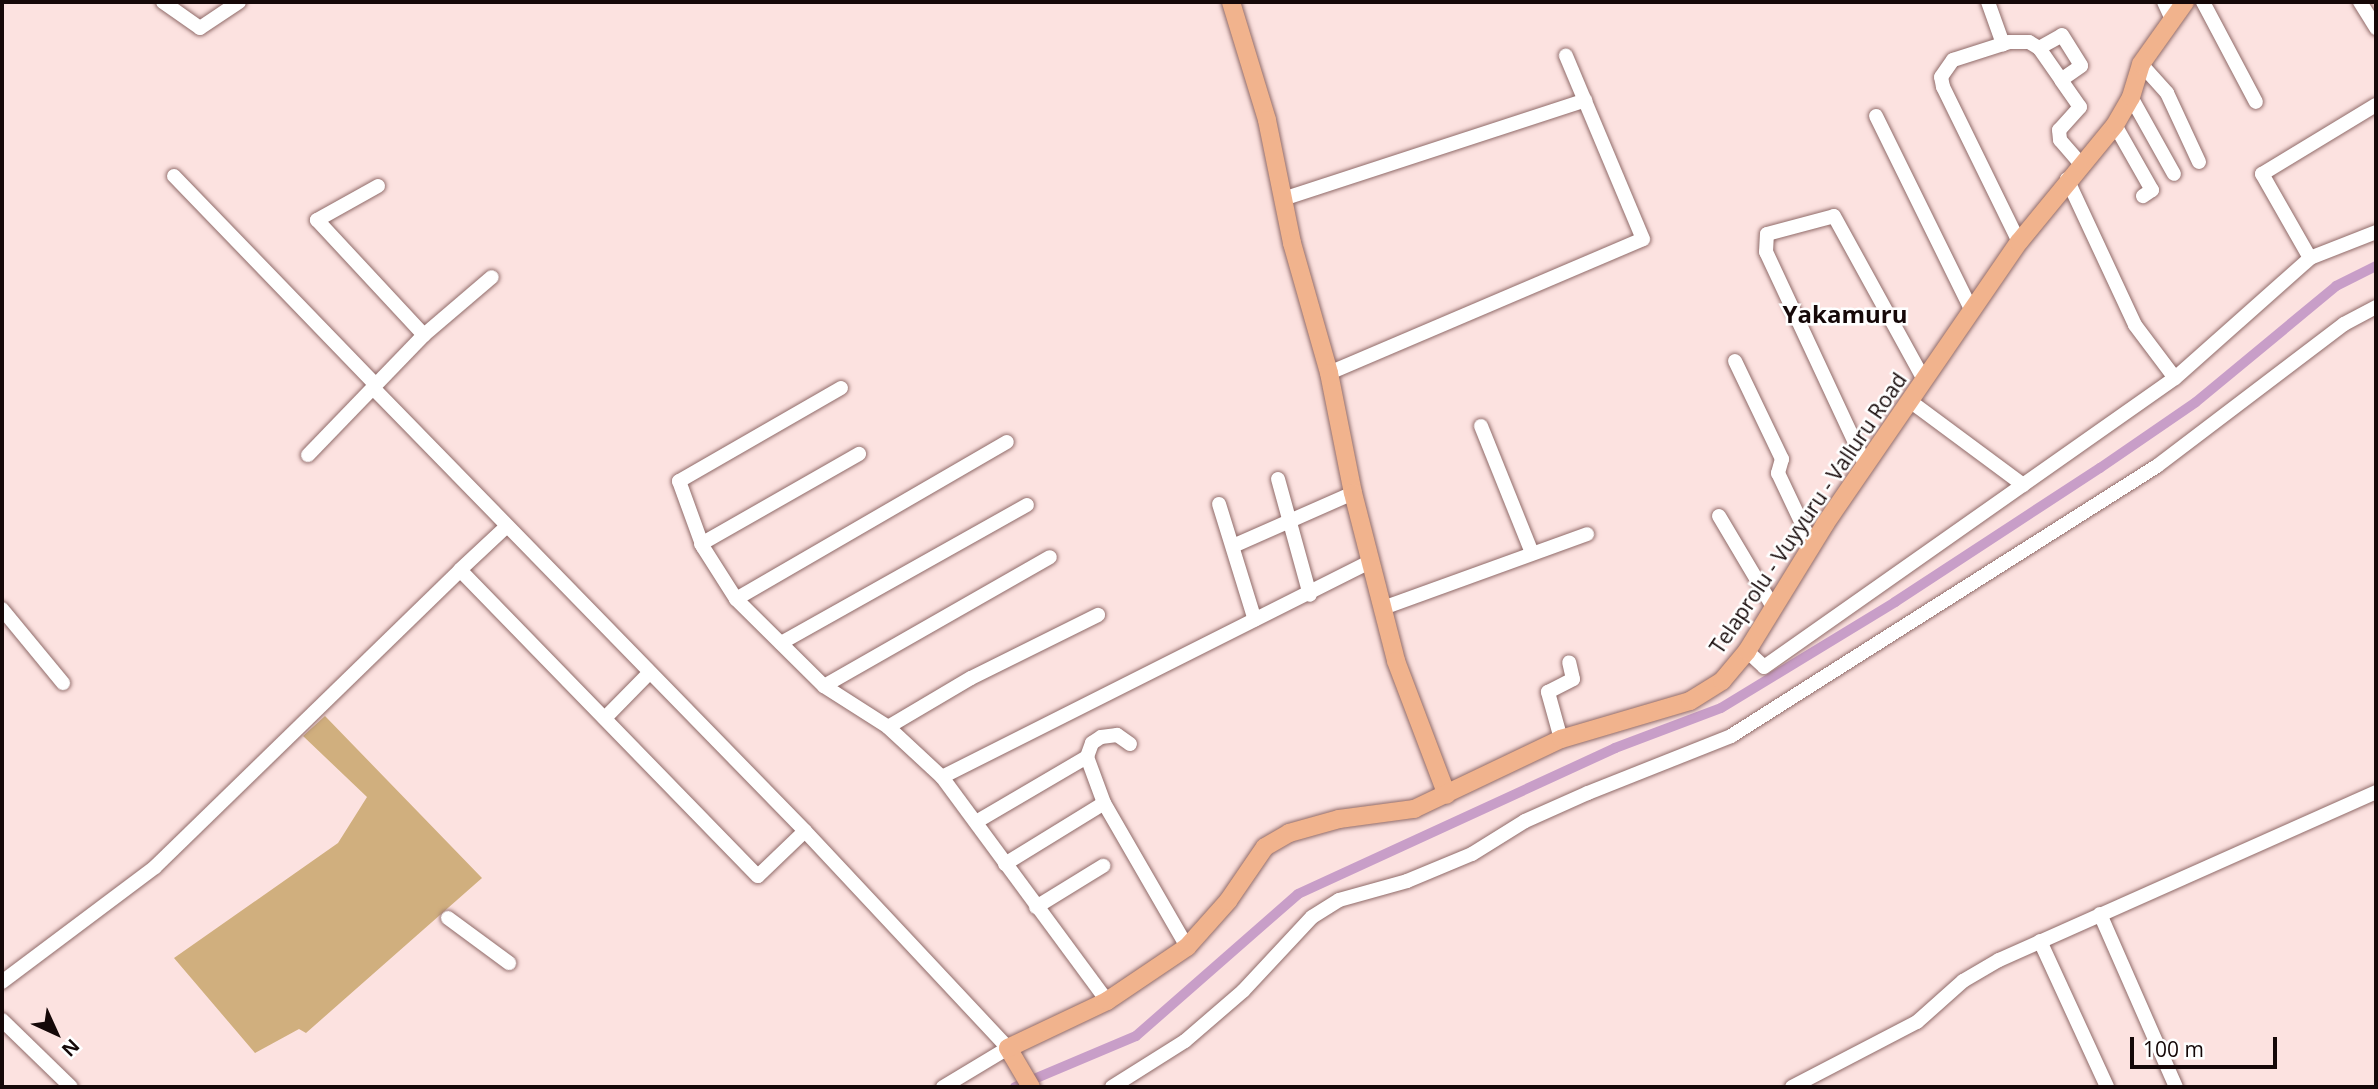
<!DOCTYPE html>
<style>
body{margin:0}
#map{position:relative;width:2378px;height:1089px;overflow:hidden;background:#fce2e0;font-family:"Open Sans",sans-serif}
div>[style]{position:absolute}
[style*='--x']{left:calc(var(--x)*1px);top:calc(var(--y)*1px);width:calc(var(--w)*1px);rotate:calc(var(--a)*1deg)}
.forest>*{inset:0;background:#d0af7e}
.canal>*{height:10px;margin:-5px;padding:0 5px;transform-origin:5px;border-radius:5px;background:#c89ec8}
.roads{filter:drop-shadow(0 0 2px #906b69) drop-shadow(0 0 2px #906b69)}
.minor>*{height:14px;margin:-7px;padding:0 7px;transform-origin:7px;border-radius:7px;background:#fff}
.major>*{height:18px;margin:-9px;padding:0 9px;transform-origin:9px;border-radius:9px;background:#f1b38d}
span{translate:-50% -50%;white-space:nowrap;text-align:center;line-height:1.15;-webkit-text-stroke:5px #fff;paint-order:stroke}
.street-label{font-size:21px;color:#150808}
.quarter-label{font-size:24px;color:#150808;font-weight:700}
.frame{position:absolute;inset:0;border:4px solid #150808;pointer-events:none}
.north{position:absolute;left:21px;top:998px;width:70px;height:70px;-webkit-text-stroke:5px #fff;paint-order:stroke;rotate:135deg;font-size:19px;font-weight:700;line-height:28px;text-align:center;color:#150808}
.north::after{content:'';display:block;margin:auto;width:24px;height:32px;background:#150808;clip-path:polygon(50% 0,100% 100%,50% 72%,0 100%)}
.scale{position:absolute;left:2130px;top:1037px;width:147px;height:32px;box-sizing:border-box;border:4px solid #150808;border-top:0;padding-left:9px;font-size:21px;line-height:24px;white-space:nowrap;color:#150808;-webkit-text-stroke:5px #fff;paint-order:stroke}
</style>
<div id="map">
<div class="forest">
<i style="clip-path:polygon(325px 716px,482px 878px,306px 1033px,299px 1029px,255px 1053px,174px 958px,338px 843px,367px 797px,303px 736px)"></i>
</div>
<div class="canal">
<i style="--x:1015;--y:1087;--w:131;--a:-22.9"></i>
<i style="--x:1136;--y:1036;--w:215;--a:-41.2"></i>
<i style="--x:1298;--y:894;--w:349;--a:-24.7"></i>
<i style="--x:1615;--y:748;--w:113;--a:-20.7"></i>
<i style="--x:1721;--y:708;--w:204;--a:-31.3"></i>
<i style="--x:1895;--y:602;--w:245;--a:-33.2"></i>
<i style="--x:2100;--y:468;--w:116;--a:-34.5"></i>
<i style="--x:2196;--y:402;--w:182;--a:-39.6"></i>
<i style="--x:2336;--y:286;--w:45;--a:-26.6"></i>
</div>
<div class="roads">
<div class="minor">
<i style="--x:163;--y:2;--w:45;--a:35.1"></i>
<i style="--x:200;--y:28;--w:47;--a:-33.7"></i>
<i style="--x:1988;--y:2;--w:45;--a:70.3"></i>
<i style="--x:2164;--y:2;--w:19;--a:65"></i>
<i style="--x:2203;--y:2;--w:113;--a:62.1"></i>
<i style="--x:2360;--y:2;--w:31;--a:58"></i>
<i style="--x:2039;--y:48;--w:39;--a:55"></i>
<i style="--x:2141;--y:64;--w:39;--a:48"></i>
<i style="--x:2167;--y:93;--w:76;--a:65.1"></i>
<i style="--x:2131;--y:97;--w:88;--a:60.8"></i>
<i style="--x:1876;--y:116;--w:217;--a:63.8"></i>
<i style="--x:2115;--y:125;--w:75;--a:60.4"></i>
<i style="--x:2152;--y:190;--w:11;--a:146"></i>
<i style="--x:174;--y:176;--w:289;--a:46"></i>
<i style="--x:2067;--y:179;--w:161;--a:65"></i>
<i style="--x:2135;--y:325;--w:66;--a:53"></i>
<i style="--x:378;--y:186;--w:70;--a:150.9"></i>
<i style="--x:317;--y:220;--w:157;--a:47.1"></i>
<i style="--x:1283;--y:199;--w:318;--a:-18.1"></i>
<i style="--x:2019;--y:242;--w:173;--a:-116.1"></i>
<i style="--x:1943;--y:87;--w:10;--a:-101"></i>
<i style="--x:1941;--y:77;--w:21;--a:-55"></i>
<i style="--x:1953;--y:60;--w:59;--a:-17.8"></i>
<i style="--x:2009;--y:42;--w:20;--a:0"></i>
<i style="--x:2029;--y:42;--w:12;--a:31"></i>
<i style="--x:2039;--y:48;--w:26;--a:-29"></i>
<i style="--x:2062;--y:35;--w:36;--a:58"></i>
<i style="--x:2081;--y:66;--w:24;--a:145"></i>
<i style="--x:2061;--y:80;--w:33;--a:55"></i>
<i style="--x:2080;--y:107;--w:31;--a:132"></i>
<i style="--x:2059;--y:130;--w:10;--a:84"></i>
<i style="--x:2060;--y:140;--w:30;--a:49"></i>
<i style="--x:2310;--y:258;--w:97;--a:-119.7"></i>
<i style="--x:2262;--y:174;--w:133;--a:-31.2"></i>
<i style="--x:1735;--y:361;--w:109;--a:64.4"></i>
<i style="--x:1782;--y:459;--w:15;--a:106"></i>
<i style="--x:1778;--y:473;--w:80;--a:64.7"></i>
<i style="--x:1329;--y:373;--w:341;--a:-23.1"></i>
<i style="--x:1643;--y:239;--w:199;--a:-112.8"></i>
<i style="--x:841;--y:388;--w:187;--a:150.1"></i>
<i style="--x:679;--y:481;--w:70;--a:70"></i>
<i style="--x:703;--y:547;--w:62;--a:57.6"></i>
<i style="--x:736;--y:599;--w:124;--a:44.7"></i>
<i style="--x:824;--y:686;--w:76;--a:32.6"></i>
<i style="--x:888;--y:727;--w:74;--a:42.8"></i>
<i style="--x:942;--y:777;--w:278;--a:53.6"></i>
<i style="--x:378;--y:393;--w:612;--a:45.73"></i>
<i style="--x:805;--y:831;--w:297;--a:46.9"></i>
<i style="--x:1008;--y:1048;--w:76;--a:149"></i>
<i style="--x:1910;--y:401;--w:141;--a:36.6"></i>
<i style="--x:1481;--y:426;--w:137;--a:68.1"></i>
<i style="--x:308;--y:455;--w:167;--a:-46"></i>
<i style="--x:424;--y:335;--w:89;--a:-40.5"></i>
<i style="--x:1865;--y:464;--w:234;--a:-115"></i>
<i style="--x:1766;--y:252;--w:18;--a:-87"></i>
<i style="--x:1767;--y:234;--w:69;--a:-15"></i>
<i style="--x:1834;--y:216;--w:187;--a:61.2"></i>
<i style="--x:1278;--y:479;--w:120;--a:74.6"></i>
<i style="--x:1219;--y:504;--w:121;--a:72.8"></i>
<i style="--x:1719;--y:516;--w:106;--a:59.3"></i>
<i style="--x:507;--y:526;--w:64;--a:136.9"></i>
<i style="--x:460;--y:570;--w:427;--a:45.8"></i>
<i style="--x:758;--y:876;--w:65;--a:-43.8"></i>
<i style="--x:701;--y:544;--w:182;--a:-29.7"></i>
<i style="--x:1233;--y:546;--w:131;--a:-23.8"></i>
<i style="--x:736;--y:599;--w:313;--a:-30.1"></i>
<i style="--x:1383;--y:608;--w:217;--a:-19.9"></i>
<i style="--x:2;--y:609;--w:96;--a:50.5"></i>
<i style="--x:781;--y:643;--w:282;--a:-29.3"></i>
<i style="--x:1747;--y:651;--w:23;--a:43"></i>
<i style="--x:1764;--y:667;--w:502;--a:-35.11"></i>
<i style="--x:2175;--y:378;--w:181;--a:-41.6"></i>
<i style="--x:2310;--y:258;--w:71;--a:-21.5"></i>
<i style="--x:824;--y:686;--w:260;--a:-29.7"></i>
<i style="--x:605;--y:718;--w:64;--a:-45.6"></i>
<i style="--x:888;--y:727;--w:96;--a:-30.6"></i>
<i style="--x:971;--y:678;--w:142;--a:-26.4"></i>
<i style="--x:1561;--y:739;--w:49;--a:-105.5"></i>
<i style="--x:1548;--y:692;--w:28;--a:-27"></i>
<i style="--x:1573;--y:679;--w:17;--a:-103"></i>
<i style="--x:1130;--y:744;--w:16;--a:-145"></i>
<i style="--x:1117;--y:735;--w:16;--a:173"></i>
<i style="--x:1101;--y:737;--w:11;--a:146"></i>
<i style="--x:1092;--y:743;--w:15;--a:110"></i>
<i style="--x:1087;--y:757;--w:49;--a:69.7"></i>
<i style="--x:1104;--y:803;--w:166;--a:60"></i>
<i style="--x:942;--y:777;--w:481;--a:-26.7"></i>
<i style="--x:976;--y:822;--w:129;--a:-30.4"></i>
<i style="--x:1005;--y:864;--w:116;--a:-31.6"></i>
<i style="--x:1036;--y:907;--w:79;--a:-31.5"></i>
<i style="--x:2100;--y:914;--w:189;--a:66.3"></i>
<i style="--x:448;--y:918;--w:76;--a:36.4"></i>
<i style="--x:2040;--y:941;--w:161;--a:65.3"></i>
<i style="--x:2;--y:982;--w:191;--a:-36.9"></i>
<i style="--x:155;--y:867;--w:426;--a:-44.2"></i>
<i style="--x:2;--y:1020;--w:96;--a:44.2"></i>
<i style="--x:1112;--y:1087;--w:86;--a:-32.2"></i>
<i style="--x:1185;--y:1041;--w:77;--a:-40.8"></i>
<i style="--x:1243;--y:991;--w:101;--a:-47"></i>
<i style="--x:1312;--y:917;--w:32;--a:-32"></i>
<i style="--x:1339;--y:900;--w:71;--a:-15.6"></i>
<i style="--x:1407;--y:881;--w:70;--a:-22.6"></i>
<i style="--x:1472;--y:854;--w:62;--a:-31.9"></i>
<i style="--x:1525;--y:821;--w:69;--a:-24"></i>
<i style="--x:1588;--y:793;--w:154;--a:-21.7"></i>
<i style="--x:1731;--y:736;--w:504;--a:-32.37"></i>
<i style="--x:2157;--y:466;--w:235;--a:-37.2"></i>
<i style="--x:2344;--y:324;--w:36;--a:-28"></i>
<i style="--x:1792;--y:1087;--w:141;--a:-27.5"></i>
<i style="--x:1917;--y:1022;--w:62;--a:-41.7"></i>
<i style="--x:1963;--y:981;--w:42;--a:-30.3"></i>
<i style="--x:1999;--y:960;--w:413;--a:-24"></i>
</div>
<div class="major">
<i style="--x:1231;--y:2;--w:123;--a:73"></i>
<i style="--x:1267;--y:120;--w:126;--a:78.5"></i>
<i style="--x:1292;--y:243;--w:135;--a:74.1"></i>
<i style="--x:1329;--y:373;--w:122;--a:78.7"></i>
<i style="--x:1353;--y:493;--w:173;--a:75.6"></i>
<i style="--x:1396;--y:661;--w:143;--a:69.2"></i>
<i style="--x:1031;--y:1087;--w:45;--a:-120.5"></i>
<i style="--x:1008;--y:1048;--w:110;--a:-25.4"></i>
<i style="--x:1107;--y:1001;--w:97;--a:-34"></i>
<i style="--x:1187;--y:947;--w:62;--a:-48.3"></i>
<i style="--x:1228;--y:901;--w:65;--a:-55.6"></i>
<i style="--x:1265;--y:847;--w:28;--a:-30"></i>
<i style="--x:1289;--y:833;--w:52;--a:-15.6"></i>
<i style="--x:1339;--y:819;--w:76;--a:-7.6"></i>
<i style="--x:1414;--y:809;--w:163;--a:-25.5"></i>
<i style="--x:1561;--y:739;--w:134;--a:-16.4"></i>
<i style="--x:1690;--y:701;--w:38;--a:-32"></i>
<i style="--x:1722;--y:681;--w:39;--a:-50"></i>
<i style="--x:1747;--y:651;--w:149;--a:-58.4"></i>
<i style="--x:1825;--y:524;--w:342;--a:-55.5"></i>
<i style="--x:2019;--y:242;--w:151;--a:-50.6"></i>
<i style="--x:2115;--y:125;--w:32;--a:-60"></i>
<i style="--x:2131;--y:97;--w:34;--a:-73"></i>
<i style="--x:2141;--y:64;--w:76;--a:-54.6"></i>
</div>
</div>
<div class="street-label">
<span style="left:1808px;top:513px;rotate:-56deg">Telaprolu - Vuyyuru - Valluru Road</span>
</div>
<div class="quarter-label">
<span style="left:1845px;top:314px">Yakamuru</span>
</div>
<div class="frame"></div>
<div class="north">N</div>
<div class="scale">100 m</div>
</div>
